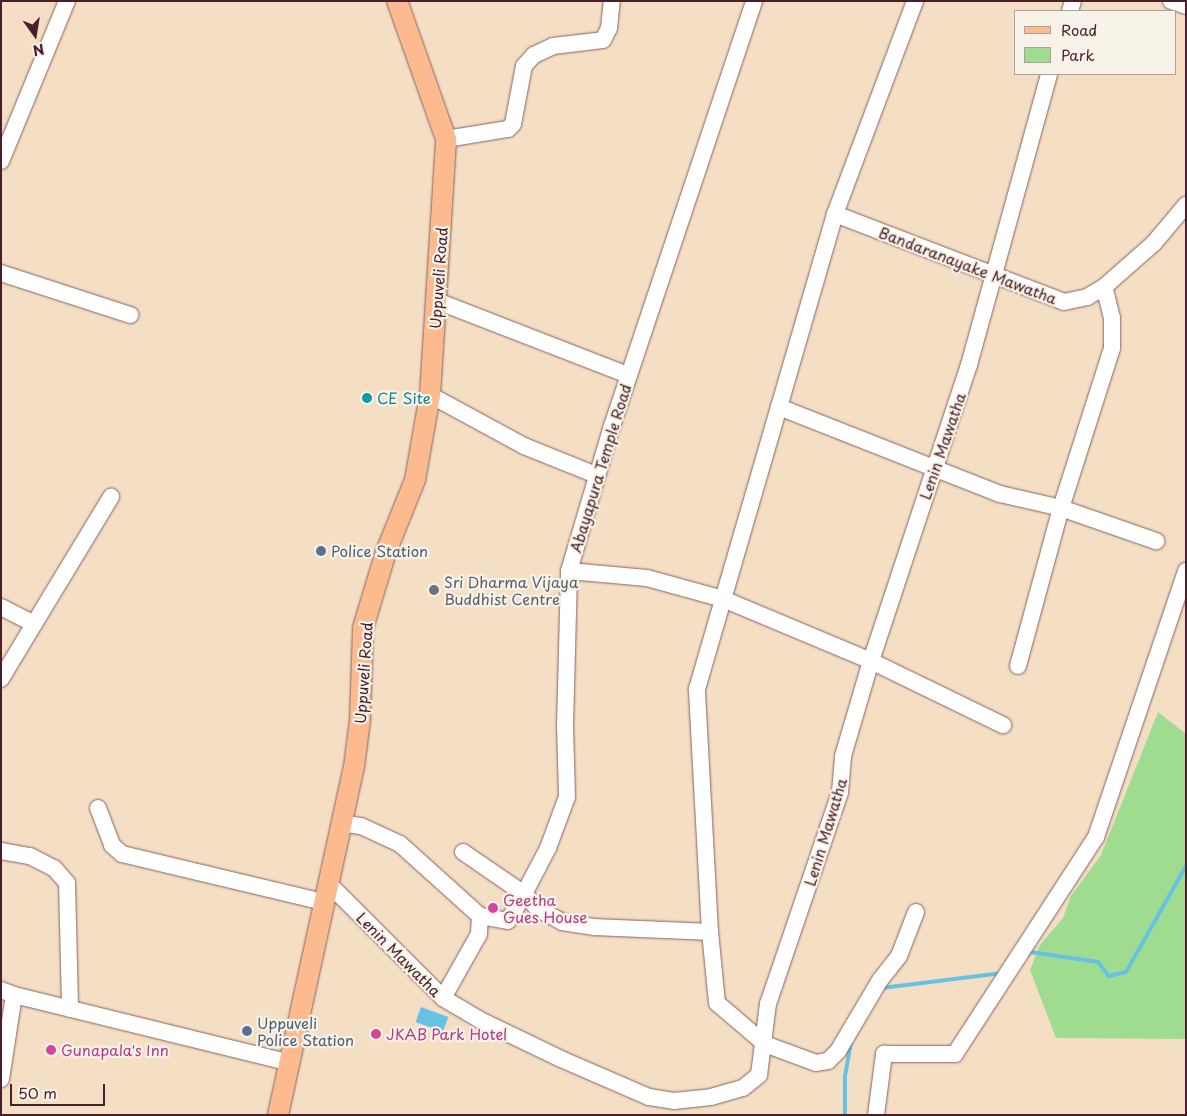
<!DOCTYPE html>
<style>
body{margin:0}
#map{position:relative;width:1187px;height:1116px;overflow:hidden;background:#f4dec4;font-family:"Playpen Sans",sans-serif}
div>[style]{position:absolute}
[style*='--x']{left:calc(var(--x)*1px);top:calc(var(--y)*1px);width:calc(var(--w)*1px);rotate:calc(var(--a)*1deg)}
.green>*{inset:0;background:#a0dc90}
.water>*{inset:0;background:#66c2e4;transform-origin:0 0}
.stream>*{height:4px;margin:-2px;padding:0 2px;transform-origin:2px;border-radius:2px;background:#66c2e4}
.roads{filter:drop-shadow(0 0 1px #866261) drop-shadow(0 0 1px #866261)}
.minor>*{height:16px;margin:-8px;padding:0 8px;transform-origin:8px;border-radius:8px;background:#fff}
.major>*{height:20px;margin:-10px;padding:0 10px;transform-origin:10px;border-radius:10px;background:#fcba8e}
.dots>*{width:14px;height:14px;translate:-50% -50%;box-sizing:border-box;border:2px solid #f7f3e8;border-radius:50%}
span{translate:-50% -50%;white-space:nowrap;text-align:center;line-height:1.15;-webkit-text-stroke:4.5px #f7f3e8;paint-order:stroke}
.street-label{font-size:15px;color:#4a1f2b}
.culture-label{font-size:15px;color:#0d838f}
.left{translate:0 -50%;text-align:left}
.service-label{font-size:15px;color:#4e5e75}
.worship-label{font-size:15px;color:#5b616d}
.hotel-label{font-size:15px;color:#b23c85}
.frame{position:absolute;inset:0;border:2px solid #4a1f2b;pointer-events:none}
.legend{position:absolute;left:1014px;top:10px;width:162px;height:65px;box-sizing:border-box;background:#f7f3e8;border:1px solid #b29e9c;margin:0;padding:6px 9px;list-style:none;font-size:15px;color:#4a1f2b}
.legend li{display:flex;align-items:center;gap:10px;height:25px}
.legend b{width:25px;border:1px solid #b29e9c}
.north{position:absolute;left:10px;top:10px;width:50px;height:50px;-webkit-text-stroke:4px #f7f3e8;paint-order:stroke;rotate:167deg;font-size:14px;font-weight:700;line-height:20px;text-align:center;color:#4a1f2b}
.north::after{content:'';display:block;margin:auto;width:18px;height:22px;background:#4a1f2b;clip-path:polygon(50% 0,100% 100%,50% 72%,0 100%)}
.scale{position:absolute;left:10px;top:1084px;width:95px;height:22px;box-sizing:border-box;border:2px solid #4a1f2b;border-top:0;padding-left:6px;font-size:15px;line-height:18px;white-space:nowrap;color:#4a1f2b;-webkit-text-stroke:4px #f7f3e8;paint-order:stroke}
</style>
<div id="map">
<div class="green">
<i style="clip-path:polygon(1158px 712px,1186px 734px,1186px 1039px,1056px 1038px,1030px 970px,1040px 945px,1063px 918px,1071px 896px,1101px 855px)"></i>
</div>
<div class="water">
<i style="left:421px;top:1007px;width:29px;height:16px;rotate:20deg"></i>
</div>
<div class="stream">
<i style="--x:1028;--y:955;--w:4;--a:-56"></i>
<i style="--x:1030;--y:952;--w:69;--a:8.4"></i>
<i style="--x:1098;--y:962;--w:18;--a:52"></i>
<i style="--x:1109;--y:976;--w:17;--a:-13"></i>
<i style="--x:1126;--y:972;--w:122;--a:-60.5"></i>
<i style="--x:882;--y:988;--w:121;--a:-7.1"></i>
<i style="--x:845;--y:1115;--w:39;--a:-90"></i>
<i style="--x:845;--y:1076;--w:35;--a:-80"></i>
</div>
<div class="roads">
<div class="minor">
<i style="--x:1171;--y:1;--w:16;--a:18"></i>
<i style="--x:1070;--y:11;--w:10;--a:-73"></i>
<i style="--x:446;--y:139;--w:63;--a:-9.2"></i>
<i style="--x:508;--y:129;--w:7;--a:-45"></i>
<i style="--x:513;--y:124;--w:59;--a:-79.3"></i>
<i style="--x:524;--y:66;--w:15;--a:-48"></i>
<i style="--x:534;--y:55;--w:21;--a:-25"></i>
<i style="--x:553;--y:46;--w:50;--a:-6.8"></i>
<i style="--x:603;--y:40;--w:13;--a:-63"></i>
<i style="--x:609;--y:28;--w:27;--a:-84"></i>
<i style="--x:1;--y:161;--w:173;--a:-67.6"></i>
<i style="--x:835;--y:214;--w:245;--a:21"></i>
<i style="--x:1064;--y:302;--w:24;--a:-12"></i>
<i style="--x:1087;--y:297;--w:20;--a:-30"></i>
<i style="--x:1104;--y:287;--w:67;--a:-41.3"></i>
<i style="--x:1154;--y:243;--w:50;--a:-49.9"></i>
<i style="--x:1;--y:273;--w:136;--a:18"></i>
<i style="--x:437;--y:301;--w:205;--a:21.2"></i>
<i style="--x:430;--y:395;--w:107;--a:28.5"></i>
<i style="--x:524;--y:446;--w:78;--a:21.9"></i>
<i style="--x:779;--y:407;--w:201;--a:-73.8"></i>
<i style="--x:835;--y:214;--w:228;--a:-69.4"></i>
<i style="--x:569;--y:571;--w:78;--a:5.1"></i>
<i style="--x:647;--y:578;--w:79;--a:15.4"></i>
<i style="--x:723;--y:599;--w:160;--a:22.7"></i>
<i style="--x:871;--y:661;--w:147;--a:25.9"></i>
<i style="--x:1;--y:607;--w:37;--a:27"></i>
<i style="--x:34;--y:624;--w:149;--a:-58.8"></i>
<i style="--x:1018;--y:666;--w:164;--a:-74.8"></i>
<i style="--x:1061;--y:508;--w:168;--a:-72.3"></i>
<i style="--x:1112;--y:348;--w:30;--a:-90"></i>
<i style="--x:1112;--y:318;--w:32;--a:-104"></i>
<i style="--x:1;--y:679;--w:64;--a:-59"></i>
<i style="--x:98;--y:808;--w:40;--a:69"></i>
<i style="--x:112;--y:845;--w:13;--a:42"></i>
<i style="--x:122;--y:854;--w:207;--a:13.4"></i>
<i style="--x:341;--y:823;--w:20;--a:9"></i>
<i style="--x:361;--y:826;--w:43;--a:24.8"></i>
<i style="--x:400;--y:844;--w:108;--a:42"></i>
<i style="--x:480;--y:916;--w:28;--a:10"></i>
<i style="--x:508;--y:921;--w:31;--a:-59"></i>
<i style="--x:524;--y:894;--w:52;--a:-62.4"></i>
<i style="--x:548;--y:848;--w:54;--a:-69.6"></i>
<i style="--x:567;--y:797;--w:71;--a:-91.6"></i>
<i style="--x:565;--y:726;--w:155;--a:-88.5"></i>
<i style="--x:569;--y:571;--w:151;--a:-73.5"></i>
<i style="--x:612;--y:426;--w:448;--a:-71.5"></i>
<i style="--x:1;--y:851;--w:29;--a:10"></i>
<i style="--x:30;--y:856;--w:27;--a:27"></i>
<i style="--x:54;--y:868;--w:20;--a:49"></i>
<i style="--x:67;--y:883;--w:126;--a:88.6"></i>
<i style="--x:463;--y:852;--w:74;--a:34.5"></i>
<i style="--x:524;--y:894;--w:21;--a:47"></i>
<i style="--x:538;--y:909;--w:27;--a:28"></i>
<i style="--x:562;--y:922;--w:33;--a:9"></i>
<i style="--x:595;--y:927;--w:115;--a:2.5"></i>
<i style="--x:327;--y:882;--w:164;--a:45"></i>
<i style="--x:443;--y:998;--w:43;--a:30.7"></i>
<i style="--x:480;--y:1020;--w:90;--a:25.7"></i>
<i style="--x:561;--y:1059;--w:96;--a:23.4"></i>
<i style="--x:649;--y:1097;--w:25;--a:9"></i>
<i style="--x:674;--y:1101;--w:37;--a:-6"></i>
<i style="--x:711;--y:1097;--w:33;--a:-16"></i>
<i style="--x:743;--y:1088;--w:21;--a:-39"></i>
<i style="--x:759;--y:1075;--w:72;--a:-82.8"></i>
<i style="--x:768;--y:1004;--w:224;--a:-71.2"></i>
<i style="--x:840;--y:792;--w:36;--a:-85"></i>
<i style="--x:843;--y:756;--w:99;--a:-73.6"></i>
<i style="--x:871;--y:661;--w:312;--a:-71.7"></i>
<i style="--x:969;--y:365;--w:302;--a:-74.6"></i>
<i style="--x:916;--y:912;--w:47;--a:111.1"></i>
<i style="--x:899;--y:956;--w:31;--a:128"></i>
<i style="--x:880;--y:980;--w:82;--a:120.6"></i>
<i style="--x:838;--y:1051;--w:14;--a:135"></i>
<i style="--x:828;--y:1061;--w:12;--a:171"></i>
<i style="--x:816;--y:1063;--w:54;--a:-159.6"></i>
<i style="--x:765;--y:1044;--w:63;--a:-139.5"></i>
<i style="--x:717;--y:1003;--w:71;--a:-95.6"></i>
<i style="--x:710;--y:932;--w:243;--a:-93.1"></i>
<i style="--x:697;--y:689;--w:294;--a:-73.8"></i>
<i style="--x:779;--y:407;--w:238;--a:21.5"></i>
<i style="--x:1000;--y:494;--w:63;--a:12.9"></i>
<i style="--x:1061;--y:508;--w:101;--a:19.2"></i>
<i style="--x:1;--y:990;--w:14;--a:21"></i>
<i style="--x:14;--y:995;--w:284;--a:13.8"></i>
<i style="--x:443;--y:998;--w:73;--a:-60.6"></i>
<i style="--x:479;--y:934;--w:18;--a:-87"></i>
<i style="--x:1;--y:1079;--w:85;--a:-81.2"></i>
<i style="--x:876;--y:1115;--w:62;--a:-82.5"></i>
<i style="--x:884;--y:1054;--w:71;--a:0"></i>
<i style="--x:955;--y:1054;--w:259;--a:-57"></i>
<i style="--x:1096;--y:837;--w:281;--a:-71.3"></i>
</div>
<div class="major">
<i style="--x:278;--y:1115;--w:356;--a:-77.7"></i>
<i style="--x:354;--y:767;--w:47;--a:-82.7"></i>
<i style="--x:360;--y:720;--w:92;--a:-88.1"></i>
<i style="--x:363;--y:628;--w:79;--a:-73.2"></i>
<i style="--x:386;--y:552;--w:78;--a:-68.1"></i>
<i style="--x:415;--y:480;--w:86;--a:-80"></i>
<i style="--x:430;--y:395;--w:256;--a:-86.4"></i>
<i style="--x:446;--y:139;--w:146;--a:-109.5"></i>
</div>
</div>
<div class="dots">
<i style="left:367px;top:398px;background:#0f9aa8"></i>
<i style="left:321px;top:551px;background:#5c6f8a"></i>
<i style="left:434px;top:590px;background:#6b7280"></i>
<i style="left:493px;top:908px;background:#d1479c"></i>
<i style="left:247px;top:1031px;background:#5c6f8a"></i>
<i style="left:376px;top:1034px;background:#d1479c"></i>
<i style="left:51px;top:1050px;background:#d1479c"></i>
</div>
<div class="street-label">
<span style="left:968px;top:265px;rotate:21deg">Bandaranayake Mawatha</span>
<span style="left:438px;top:278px;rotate:-86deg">Uppuveli Road</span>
<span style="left:942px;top:446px;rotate:-71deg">Lenin Mawatha</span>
<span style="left:600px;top:468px;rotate:-73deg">Abayapura Temple Road</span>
<span style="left:363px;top:673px;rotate:-86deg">Uppuveli Road</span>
<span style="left:825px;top:832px;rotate:-73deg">Lenin Mawatha</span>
<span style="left:399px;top:954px;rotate:45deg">Lenin Mawatha</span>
</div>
<div class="culture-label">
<span class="left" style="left:377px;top:398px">CE Site</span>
</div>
<div class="service-label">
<span class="left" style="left:331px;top:551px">Police Station</span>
<span class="left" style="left:257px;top:1031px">Uppuveli<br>Police Station</span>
</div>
<div class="worship-label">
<span class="left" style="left:444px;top:590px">Sri Dharma Vijaya<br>Buddhist Centre</span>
</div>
<div class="hotel-label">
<span class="left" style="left:503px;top:908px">Geetha<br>Gues House</span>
<span class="left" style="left:386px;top:1034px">JKAB Park Hotel</span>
<span class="left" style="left:61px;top:1050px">Gunapala's Inn</span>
</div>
<div class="frame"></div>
<ul class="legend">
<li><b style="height:6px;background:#fcba8e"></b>Road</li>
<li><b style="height:14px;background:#a0dc90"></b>Park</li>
</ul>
<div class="north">N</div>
<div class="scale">50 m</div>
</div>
